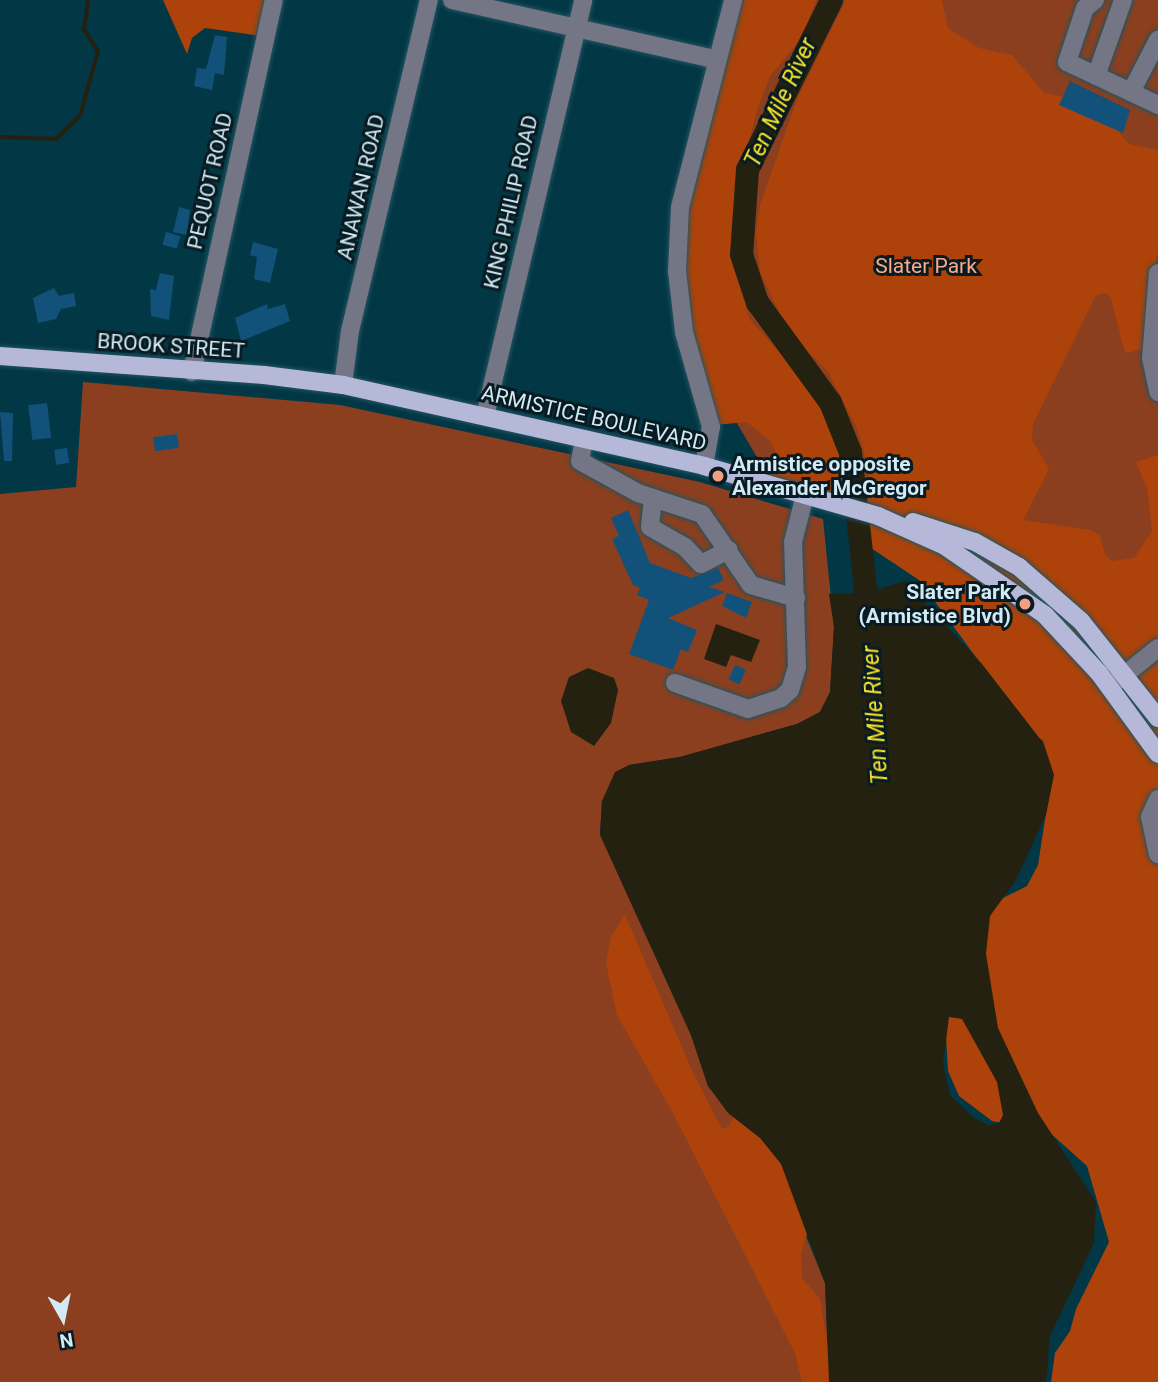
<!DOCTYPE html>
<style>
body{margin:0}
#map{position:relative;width:1158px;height:1382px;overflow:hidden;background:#023745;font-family:Roboto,sans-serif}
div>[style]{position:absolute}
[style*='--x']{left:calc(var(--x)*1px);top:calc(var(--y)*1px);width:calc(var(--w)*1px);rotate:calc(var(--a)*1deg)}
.green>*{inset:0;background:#8c3f1e}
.forest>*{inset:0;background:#ad430a}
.water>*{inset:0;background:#242110}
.stream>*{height:3.5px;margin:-1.75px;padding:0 1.75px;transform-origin:1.75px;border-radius:1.75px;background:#242110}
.river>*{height:23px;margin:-11.5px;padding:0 11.5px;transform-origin:11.5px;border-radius:11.5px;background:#242110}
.building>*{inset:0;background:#12527a;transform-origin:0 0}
.roads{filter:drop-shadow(0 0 2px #235461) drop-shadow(0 0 2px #235461)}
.minor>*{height:18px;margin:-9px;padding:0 9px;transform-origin:9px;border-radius:9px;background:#747585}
.major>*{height:18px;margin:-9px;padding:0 9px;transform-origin:9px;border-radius:9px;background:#b6b8da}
.dots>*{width:19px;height:19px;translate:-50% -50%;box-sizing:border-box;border:4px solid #081b22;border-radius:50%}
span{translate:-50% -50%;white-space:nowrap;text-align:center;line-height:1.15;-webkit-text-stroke:6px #081b22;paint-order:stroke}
.street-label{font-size:21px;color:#d2eaf3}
.park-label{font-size:21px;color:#fca987}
.poi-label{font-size:21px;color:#d2eaf3;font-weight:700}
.left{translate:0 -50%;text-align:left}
.right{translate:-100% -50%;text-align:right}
.water-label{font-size:23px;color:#f7e32a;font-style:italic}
.north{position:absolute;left:28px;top:1284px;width:70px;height:70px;-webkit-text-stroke:5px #081b22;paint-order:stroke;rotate:171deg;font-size:19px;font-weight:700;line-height:28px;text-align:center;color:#d2eaf3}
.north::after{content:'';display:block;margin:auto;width:24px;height:32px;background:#d2eaf3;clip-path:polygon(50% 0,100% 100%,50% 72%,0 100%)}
</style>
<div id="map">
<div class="green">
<i style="clip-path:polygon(745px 0,1158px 0,1158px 706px,976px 530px,761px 464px,715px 386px)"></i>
<i style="clip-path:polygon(83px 382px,340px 405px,700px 482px,823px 519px,834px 627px,830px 692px,820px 712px,797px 724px,680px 757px,629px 765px,602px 801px,600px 834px,691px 1035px,708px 1086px,760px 1138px,805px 1234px,825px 1283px,829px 1382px,0 1382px,0 494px,76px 487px)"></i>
</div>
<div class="forest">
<i style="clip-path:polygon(163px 0,269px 0,261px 36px,205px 28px,192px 38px,187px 54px)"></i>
<i style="clip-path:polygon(728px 0,816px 0,803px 36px,770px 76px,758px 107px,740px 176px,731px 234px,733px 266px,750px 320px,800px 375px,831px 425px,844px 467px,845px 488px,837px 503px,768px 481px,776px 453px,771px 442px,747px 422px,715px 425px,694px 375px,678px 239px)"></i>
<i style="clip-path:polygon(846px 0,942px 0,948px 28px,979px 48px,1012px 55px,1044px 93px,1069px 98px,1112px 124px,1129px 144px,1158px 150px,1158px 249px,1148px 312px,1150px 348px,1125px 353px,1111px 298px,1106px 293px,1096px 295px,1033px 424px,1032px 440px,1049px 469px,1023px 520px,1091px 530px,1100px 536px,1105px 555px,1112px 561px,1134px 558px,1152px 531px,1147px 488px,1136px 462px,1158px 455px,1158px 1382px,1051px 1382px,1055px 1353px,1070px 1331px,1076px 1309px,1109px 1242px,1087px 1166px,1049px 1132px,992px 1121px,959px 1096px,948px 1071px,945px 1019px,979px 910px,1027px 886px,1038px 865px,1051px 780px,1043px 741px,1006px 709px,984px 668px,919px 580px,865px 544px,858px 525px,867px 500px,868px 466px,857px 428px,828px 372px,788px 331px,760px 272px,756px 232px,760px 205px,798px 97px)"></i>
<i style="clip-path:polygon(625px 915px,693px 1073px,722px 1129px,728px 1127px,748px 1094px,772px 1085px,809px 1228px,801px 1253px,802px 1278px,820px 1299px,834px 1382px,802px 1382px,795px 1353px,673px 1113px,617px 1015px,606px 963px,611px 937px)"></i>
</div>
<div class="water">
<i style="clip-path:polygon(evenodd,905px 581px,982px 664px,1044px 744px,1054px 775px,1046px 815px,1016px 880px,990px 916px,986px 954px,998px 1028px,1038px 1113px,1096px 1202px,1094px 1243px,1050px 1336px,1046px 1382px,829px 1382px,825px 1283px,781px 1164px,760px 1138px,728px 1113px,708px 1086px,691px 1035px,600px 835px,602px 801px,615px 772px,629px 765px,680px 757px,797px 724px,820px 712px,830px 692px,834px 627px,829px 594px,866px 593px,905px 581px,949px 1017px,962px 1019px,997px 1082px,1003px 1115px,999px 1123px,988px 1125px,974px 1118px,950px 1095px,943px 1064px,949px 1017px)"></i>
<i style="clip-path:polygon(716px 624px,760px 640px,751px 662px,731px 655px,726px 667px,704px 659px)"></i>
<i style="clip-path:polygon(588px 668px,614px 678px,618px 690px,611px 723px,594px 746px,571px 732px,561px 701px,569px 677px)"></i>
</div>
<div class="stream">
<i style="--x:0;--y:137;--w:56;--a:2"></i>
<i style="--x:56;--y:139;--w:33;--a:-44"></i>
<i style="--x:80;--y:116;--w:66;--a:-74.3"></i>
<i style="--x:98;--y:52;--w:26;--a:-122"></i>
<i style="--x:84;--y:30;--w:30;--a:-82"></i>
</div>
<div class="river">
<i style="--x:831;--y:0;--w:189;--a:116.4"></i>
<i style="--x:747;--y:169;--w:85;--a:94"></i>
<i style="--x:741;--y:254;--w:51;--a:71.6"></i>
<i style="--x:757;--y:302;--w:124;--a:53.9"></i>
<i style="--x:830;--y:402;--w:54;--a:68.2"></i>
<i style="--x:850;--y:452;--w:173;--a:83.7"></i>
</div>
<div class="building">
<i style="clip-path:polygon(215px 35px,227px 37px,224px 75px,215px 73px,212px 90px,194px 86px,197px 68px,206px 69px)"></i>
<i style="clip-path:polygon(1070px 81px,1130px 110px,1123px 133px,1059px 105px)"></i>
<i style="clip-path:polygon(179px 207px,190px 210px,187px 235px,173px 232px)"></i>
<i style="left:166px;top:232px;width:15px;height:13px;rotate:16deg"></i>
<i style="clip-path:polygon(253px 242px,278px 249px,270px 283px,254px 279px,257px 257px,250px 255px)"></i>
<i style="clip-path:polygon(160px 273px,174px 276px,169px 320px,151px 316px,150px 289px,156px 290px)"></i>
<i style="clip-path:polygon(54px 288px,59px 296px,74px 293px,76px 306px,61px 309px,56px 319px,38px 323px,33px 298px)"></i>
<i style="clip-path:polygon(267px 304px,268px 309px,285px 304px,290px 321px,241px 341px,235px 318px)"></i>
<i style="left:47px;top:403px;width:35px;height:19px;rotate:83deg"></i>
<i style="clip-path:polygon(0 412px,13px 413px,12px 461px,4px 461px)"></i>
<i style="left:177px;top:434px;width:14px;height:24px;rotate:82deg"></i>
<i style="left:67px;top:448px;width:15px;height:13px;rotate:82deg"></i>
<i style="clip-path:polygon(628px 510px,650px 563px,691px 578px,718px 568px,724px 580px,709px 587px,725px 592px,668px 618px,697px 630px,688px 652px,681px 649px,673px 670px,629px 654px,649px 600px,637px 595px,640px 588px,633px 585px,612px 539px,619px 536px,611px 518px)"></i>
<i style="clip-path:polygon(727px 593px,752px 602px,746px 618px,722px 606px)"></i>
<i style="left:735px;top:665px;width:12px;height:16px;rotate:24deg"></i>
</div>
<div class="roads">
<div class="minor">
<i style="--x:452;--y:0;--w:269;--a:12.7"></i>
<i style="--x:1095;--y:0;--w:13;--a:141"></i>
<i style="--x:1085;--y:8;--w:57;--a:108.4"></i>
<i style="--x:1067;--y:62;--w:101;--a:25.3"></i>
<i style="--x:1096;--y:76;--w:81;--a:-70.4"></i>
<i style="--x:1131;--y:92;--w:59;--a:-62.6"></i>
<i style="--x:1158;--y:273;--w:85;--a:94.7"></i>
<i style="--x:1151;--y:358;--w:35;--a:78"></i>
<i style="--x:192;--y:372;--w:381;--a:-77.6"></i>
<i style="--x:343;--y:385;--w:54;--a:-82.6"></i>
<i style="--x:350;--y:331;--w:340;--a:-76.6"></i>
<i style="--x:485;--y:416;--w:427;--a:-76.7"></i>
<i style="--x:584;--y:439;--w:22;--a:100"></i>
<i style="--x:580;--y:461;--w:66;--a:28.9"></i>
<i style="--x:638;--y:493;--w:67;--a:18.2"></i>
<i style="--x:702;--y:514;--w:86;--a:55.4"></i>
<i style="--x:751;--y:585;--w:47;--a:16.1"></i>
<i style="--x:704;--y:466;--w:40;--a:-80"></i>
<i style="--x:711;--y:427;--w:99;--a:-105.9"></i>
<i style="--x:684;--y:332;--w:61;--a:-96.5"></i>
<i style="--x:677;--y:271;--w:64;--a:-87.3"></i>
<i style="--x:680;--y:207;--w:214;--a:-75.6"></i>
<i style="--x:653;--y:498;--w:29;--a:96"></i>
<i style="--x:650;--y:527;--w:40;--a:29.7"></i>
<i style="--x:685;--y:547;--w:23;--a:47"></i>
<i style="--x:701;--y:564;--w:31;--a:-27"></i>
<i style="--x:675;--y:683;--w:77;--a:19.6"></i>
<i style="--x:748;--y:709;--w:35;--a:-18"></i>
<i style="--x:781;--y:698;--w:12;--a:-42"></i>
<i style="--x:790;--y:690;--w:24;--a:-73"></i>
<i style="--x:797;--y:667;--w:125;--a:-91.8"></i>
<i style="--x:793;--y:542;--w:49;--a:-75.7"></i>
<i style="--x:1112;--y:685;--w:59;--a:-38.8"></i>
<i style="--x:1158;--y:799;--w:20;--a:114"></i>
<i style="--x:1150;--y:817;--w:38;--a:78"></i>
</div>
<div class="major">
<i style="--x:0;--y:356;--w:265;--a:4.1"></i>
<i style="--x:264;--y:375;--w:80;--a:7.2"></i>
<i style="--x:343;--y:385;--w:370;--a:12.6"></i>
<i style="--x:704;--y:466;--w:181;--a:16"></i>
<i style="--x:878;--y:516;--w:73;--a:24.1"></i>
<i style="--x:945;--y:546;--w:121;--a:34.6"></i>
<i style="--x:1045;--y:615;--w:79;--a:47"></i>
<i style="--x:1099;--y:673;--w:100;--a:53.9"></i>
<i style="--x:913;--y:522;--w:65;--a:17.9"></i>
<i style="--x:975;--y:542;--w:51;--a:29.6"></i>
<i style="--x:1019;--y:567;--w:82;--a:41.1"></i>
<i style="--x:1081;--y:621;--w:124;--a:51.6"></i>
</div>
</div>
<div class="dots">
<i style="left:718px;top:476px;background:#f2a080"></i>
<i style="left:1025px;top:604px;background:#f2a080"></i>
</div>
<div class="street-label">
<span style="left:210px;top:181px;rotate:-77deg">PEQUOT ROAD</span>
<span style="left:361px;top:187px;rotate:-77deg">ANAWAN ROAD</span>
<span style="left:511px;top:202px;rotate:-77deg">KING PHILIP ROAD</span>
<span style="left:171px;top:346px;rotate:4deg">BROOK STREET</span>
<span style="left:594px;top:418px;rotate:13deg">ARMISTICE BOULEVARD</span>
</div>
<div class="park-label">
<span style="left:926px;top:266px">Slater Park</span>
</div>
<div class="poi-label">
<span class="left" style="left:732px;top:476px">Armistice opposite<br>Alexander McGregor</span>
<span class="right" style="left:1011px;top:604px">Slater Park<br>(Armistice Blvd)</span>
</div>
<div class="water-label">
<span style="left:781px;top:103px;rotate:-65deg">Ten Mile River</span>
<span style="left:876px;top:715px;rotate:-94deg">Ten Mile River</span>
</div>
<div class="north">N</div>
</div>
